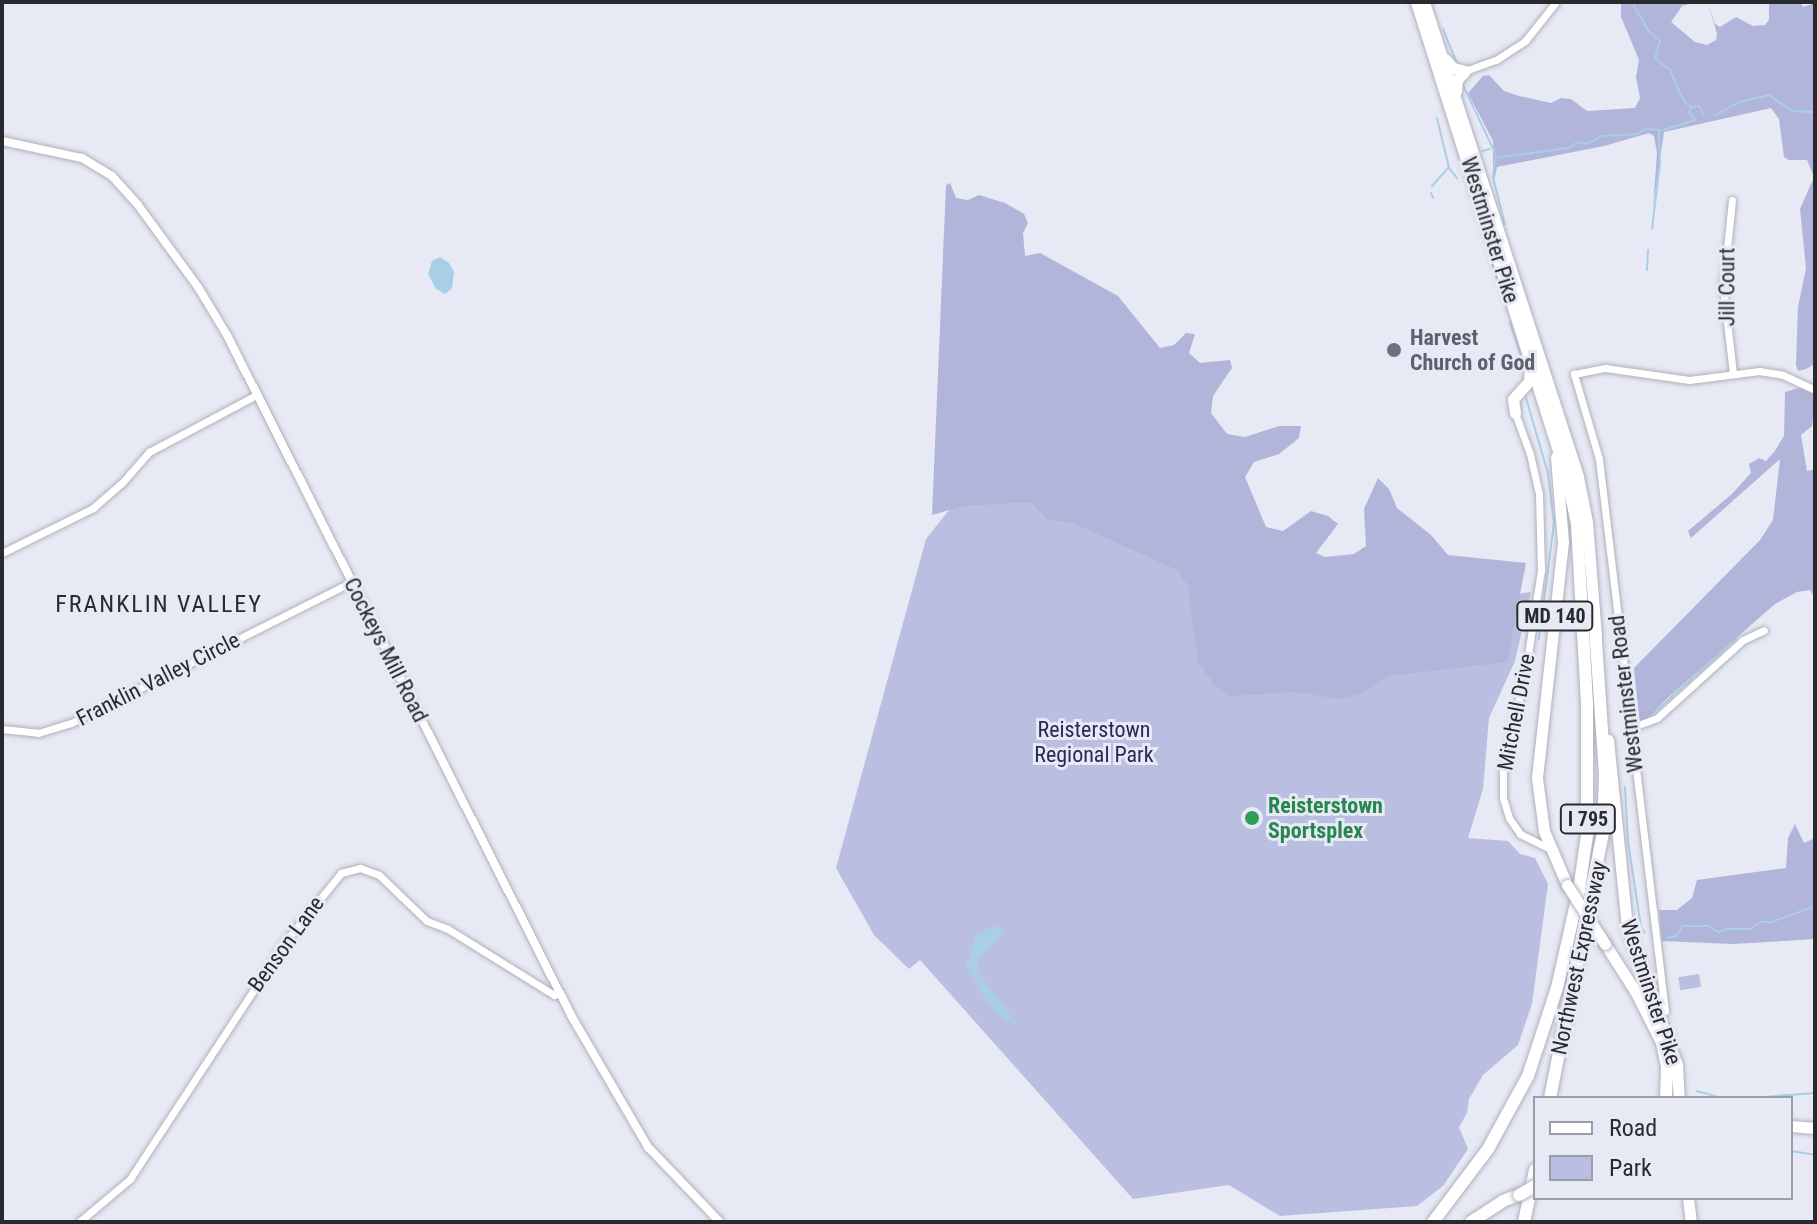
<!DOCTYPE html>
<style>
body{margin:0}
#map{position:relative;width:1817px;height:1224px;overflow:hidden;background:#e7e9f5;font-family:"Roboto Condensed",sans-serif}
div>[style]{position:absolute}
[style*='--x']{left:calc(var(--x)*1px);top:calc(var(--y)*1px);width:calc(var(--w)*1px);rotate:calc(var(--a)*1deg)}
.green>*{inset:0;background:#babfe1;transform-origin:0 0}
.forest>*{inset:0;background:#b0b5d9}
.water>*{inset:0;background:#aacee5}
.stream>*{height:2px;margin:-1px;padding:0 1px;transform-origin:1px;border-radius:1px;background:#aacee5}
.roads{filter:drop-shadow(0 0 2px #b0b1bc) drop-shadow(0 0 2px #b0b1bc)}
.minor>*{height:7px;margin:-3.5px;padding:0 3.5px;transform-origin:3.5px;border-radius:3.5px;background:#fff}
.tertiary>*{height:8px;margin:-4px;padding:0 4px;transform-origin:4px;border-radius:4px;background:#fff}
.primary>*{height:11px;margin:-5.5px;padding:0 5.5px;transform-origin:5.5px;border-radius:5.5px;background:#fff}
.trunk>*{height:11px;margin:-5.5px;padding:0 5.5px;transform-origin:5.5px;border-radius:5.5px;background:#fff}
.motorway>*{height:12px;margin:-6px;padding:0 6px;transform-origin:6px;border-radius:6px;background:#fff}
.bridges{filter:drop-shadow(0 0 2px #b0b1bc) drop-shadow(0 0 2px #b0b1bc)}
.trunk-bridge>*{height:11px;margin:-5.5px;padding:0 5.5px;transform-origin:5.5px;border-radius:5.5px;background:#fff}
.motorway-bridge>*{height:12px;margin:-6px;padding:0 6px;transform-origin:6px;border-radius:6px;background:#fff}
.dots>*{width:22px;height:22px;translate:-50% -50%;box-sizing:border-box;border:4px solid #e7e9f5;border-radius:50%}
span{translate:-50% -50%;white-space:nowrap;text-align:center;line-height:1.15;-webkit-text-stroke:6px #e7e9f5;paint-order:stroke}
.shield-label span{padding:2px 6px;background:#e7e9f5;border:2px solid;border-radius:6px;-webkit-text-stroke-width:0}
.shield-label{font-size:20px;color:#292a2e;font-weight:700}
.street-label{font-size:22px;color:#292a2e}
.worship-label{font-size:22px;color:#5b616d;font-weight:700}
.left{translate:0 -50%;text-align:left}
.park-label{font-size:22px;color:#272957}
.leisure-label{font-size:22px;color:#27864d;font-weight:700}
.neighbourhood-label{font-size:24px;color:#292a2e;letter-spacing:2px}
.frame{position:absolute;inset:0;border:4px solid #292a2e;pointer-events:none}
.legend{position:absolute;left:1533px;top:1096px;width:260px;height:104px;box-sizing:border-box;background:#e7e9f5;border:2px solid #9b9da5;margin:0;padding:10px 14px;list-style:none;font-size:24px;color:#292a2e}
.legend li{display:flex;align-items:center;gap:16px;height:40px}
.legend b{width:40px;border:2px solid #9b9da5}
</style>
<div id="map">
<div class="green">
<i style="clip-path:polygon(1138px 461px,1281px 631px,1531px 592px,1515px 661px,1489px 718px,1483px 789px,1468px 838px,1508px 841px,1520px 854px,1535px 858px,1548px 884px,1532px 1004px,1518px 1045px,1483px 1075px,1469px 1099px,1467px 1113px,1459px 1127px,1468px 1149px,1443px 1186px,1417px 1206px,1280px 1216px,1229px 1185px,1133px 1199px,920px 960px,909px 969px,874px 935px,836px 868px,926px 539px,957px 500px)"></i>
<i style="left:1699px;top:974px;width:13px;height:21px;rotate:81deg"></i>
</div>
<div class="forest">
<i style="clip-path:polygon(1621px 2px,1695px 2px,1682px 6px,1671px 22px,1695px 42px,1707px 45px,1716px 40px,1717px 34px,1708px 2px,1715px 24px,1720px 27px,1736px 17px,1753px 26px,1765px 25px,1769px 20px,1769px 2px,1800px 2px,1803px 7px,1815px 3px,1815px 364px,1806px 369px,1798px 371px,1796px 365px,1798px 307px,1806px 268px,1800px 209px,1814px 177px,1807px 160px,1789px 160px,1784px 157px,1779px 119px,1771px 108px,1664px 132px,1653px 208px,1657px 153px,1654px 136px,1649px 133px,1604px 146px,1497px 167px,1493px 186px,1493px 141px,1468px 93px,1483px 76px,1489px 75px,1504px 91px,1519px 96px,1551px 103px,1561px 98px,1571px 99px,1587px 111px,1635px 108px,1640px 98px,1636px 77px,1639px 60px,1621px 17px)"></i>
<i style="clip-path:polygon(950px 183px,956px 198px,968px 200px,979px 195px,1005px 203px,1024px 214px,1028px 223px,1023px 233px,1025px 256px,1040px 253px,1118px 296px,1160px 348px,1174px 345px,1186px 333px,1195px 334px,1189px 353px,1200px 363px,1230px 360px,1232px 368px,1213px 396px,1211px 413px,1227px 434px,1245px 437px,1279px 426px,1301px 426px,1299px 438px,1279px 454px,1254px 462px,1245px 477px,1266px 527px,1283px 531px,1311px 511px,1328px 516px,1338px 524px,1316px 553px,1325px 557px,1354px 554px,1366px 546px,1364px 509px,1378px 478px,1389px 489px,1397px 508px,1431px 535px,1448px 555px,1526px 563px,1507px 662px,1389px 676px,1360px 694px,1339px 699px,1295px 692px,1230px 696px,1216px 687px,1198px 662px,1188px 586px,1177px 570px,1073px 523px,1047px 519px,1031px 502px,963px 506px,932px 515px,946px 185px)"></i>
<i style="clip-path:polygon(1802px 387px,1814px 394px,1815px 404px,1812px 426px,1801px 435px,1807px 471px,1815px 469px,1815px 598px,1810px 590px,1797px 592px,1775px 604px,1664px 701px,1640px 727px,1634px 668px,1760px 540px,1773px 520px,1780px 459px,1691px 538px,1688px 531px,1732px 494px,1751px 473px,1749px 464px,1759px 458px,1766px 461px,1774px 452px,1784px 436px,1785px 392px)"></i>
<i style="clip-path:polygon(1795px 824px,1804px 843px,1815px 838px,1815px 939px,1733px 944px,1662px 941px,1659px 910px,1677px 910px,1692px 898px,1697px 880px,1786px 868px,1788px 838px)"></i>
</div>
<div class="water">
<i style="clip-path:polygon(440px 257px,449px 263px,454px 272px,452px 288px,445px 294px,436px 289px,428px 274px,432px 261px)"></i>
<i style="clip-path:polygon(996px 925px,1004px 932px,978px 960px,976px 970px,1017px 1024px,1003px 1019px,987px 1001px,966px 967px,975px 935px)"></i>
</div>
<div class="stream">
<i style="--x:1632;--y:2;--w:34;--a:60"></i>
<i style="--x:1649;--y:31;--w:15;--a:42"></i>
<i style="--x:1660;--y:41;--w:18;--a:106"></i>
<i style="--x:1655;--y:58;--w:19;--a:39"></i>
<i style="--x:1670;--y:70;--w:35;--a:66"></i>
<i style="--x:1684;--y:102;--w:9;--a:36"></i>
<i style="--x:1691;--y:107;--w:8;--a:-7"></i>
<i style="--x:1699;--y:106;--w:9;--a:63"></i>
<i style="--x:1443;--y:29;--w:35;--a:68"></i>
<i style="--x:1462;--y:83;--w:80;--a:64.7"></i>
<i style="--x:1714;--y:116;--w:29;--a:-29"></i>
<i style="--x:1739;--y:102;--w:31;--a:-13"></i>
<i style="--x:1769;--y:95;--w:29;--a:34"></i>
<i style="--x:1793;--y:111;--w:22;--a:3"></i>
<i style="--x:1437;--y:118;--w:51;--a:76.5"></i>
<i style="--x:1449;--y:168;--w:13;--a:51"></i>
<i style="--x:1663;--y:130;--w:34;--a:-17"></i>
<i style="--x:1695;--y:120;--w:9;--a:-131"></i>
<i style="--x:1689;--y:113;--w:5;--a:-68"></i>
<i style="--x:1482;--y:151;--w:8;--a:-14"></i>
<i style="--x:1494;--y:158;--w:75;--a:-7.7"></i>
<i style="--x:1568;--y:148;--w:12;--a:-31"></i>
<i style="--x:1578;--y:142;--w:9;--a:13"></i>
<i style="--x:1587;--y:144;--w:17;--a:-28"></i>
<i style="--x:1602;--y:136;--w:35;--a:-3"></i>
<i style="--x:1637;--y:134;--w:9;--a:-32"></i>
<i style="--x:1645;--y:129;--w:16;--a:4"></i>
<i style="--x:1495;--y:160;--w:17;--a:97"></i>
<i style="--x:1493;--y:177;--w:49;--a:76"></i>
<i style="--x:1432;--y:186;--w:24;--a:-48"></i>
<i style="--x:1431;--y:193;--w:5;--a:68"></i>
<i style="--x:1475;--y:211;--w:100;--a:71.9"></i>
<i style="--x:1652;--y:229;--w:66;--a:-83.1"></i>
<i style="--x:1660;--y:163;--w:32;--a:-92"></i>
<i style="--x:1815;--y:229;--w:11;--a:90"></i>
<i style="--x:1647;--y:270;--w:20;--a:-87"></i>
<i style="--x:1814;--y:301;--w:16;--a:-86"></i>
<i style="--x:1510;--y:322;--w:49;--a:72.3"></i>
<i style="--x:1526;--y:398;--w:78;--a:73.7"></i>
<i style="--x:1548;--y:473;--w:50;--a:83.2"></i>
<i style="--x:1554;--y:523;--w:117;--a:97.4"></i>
<i style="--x:1649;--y:717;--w:117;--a:-41.9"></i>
<i style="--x:1625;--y:787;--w:55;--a:86.9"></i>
<i style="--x:1628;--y:842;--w:86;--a:81.3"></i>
<i style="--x:1641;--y:927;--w:7;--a:56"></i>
<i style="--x:1668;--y:938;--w:8;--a:-14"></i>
<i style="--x:1676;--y:936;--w:12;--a:-55"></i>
<i style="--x:1683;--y:926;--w:25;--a:0"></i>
<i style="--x:1708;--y:926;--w:13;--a:29"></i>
<i style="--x:1719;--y:932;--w:9;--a:-21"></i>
<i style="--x:1727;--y:929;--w:24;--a:0"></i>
<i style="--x:1751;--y:929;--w:11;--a:-38"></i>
<i style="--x:1760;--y:922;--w:12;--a:0"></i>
<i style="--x:1772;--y:922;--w:46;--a:-20.4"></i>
<i style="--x:1697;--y:1091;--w:25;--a:16"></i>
<i style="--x:1751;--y:1098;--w:64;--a:-4.5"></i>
<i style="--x:1791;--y:1151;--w:24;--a:9"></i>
</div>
<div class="roads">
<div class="minor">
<i style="--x:1465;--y:71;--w:33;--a:-20"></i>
<i style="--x:1496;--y:60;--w:35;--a:-33"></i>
<i style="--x:1525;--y:41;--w:50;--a:-51.5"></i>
<i style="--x:1732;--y:200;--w:87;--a:95.9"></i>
<i style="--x:1723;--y:287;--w:87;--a:83.4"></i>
<i style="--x:1515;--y:413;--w:44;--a:69.9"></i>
<i style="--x:1530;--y:454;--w:41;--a:77.3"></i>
<i style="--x:1539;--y:494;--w:76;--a:88.5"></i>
<i style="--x:1541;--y:570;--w:99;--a:98.7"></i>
<i style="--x:1526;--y:668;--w:107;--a:102.5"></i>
<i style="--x:1503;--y:772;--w:26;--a:90"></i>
<i style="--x:1503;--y:798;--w:21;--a:73"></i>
<i style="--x:1509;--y:818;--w:19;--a:55"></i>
<i style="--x:1520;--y:834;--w:32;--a:26"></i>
<i style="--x:2;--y:553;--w:102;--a:-26.3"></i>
<i style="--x:93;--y:508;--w:37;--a:-41"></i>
<i style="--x:121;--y:484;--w:43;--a:-48.8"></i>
<i style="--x:149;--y:452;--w:121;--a:-28"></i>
<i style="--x:1630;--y:728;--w:29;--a:-20"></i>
<i style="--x:1657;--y:718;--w:116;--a:-42.2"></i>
<i style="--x:1743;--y:640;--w:23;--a:-25"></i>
<i style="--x:2;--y:729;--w:36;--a:6"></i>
<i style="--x:38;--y:733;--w:34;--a:-17"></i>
<i style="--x:71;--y:723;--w:313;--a:-26.7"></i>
<i style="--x:1659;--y:1013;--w:6;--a:-18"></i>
<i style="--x:1665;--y:1011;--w:556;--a:-96.82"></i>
<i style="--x:1599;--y:459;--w:89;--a:-106.4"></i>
<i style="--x:1574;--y:374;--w:32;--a:-11"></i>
<i style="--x:1605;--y:368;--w:85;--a:8.1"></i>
<i style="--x:1689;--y:380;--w:71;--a:-7.3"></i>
<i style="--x:1759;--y:371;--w:24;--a:9"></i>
<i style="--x:1783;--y:375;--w:35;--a:25"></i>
<i style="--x:79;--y:1222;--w:67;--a:-40.1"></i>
<i style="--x:130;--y:1179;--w:283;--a:-56.8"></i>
<i style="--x:285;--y:942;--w:89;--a:-50.9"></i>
<i style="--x:341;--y:873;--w:20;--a:-15"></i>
<i style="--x:360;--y:868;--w:20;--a:20"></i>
<i style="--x:379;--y:875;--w:66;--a:43.8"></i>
<i style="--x:427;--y:921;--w:22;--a:21"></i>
<i style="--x:448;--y:929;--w:125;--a:31.9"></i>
<i style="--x:554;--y:995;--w:5;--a:-22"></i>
</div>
<div class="tertiary">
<i style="--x:2;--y:141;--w:82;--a:12"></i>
<i style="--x:82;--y:158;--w:35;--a:31"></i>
<i style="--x:112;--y:176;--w:39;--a:48"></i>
<i style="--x:138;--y:205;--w:102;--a:53.8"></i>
<i style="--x:198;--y:287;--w:56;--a:58.9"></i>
<i style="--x:227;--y:335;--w:764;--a:63.17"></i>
<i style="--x:572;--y:1017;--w:151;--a:59.7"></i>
<i style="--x:648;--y:1147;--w:104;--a:46.2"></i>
</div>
<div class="primary">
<i style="--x:1688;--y:1198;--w:24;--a:83"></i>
</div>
<div class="trunk">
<i style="--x:1416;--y:2;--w:407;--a:72.4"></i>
<i style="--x:1424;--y:2;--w:499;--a:72"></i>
<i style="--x:1578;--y:477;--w:46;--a:78.7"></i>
<i style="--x:1587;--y:522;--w:114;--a:85.5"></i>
<i style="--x:1445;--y:59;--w:12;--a:48"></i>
<i style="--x:1453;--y:68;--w:12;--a:14"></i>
<i style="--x:1465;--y:71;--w:12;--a:132"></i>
<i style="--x:1457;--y:80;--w:11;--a:95"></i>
<i style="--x:1515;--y:413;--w:14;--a:-98"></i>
<i style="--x:1513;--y:399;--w:24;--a:-48"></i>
<i style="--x:1529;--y:381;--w:13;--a:-86"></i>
<i style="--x:1556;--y:457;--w:85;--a:85.3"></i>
<i style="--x:1563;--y:542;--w:237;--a:96.3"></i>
<i style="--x:1537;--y:778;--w:53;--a:82.5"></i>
<i style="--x:1544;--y:831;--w:59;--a:66.9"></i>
<i style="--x:1608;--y:740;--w:188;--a:84.2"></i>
<i style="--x:1627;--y:927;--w:147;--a:70.1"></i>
<i style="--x:1677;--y:1065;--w:33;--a:87"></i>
<i style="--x:1605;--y:944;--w:56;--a:57.4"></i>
<i style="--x:1635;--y:991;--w:57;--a:63"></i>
<i style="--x:1661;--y:1042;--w:35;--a:78"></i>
<i style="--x:1791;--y:1126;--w:24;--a:5"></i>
</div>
<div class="motorway">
<i style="--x:1550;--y:1098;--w:271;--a:-78.7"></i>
<i style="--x:1603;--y:832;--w:58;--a:-88"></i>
<i style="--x:1605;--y:774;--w:147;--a:-93.9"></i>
<i style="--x:1666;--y:1098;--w:29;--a:-88"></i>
<i style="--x:1433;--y:1222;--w:91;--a:-53"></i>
<i style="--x:1488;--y:1149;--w:83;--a:-61.3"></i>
<i style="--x:1528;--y:1076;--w:93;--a:-71.8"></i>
<i style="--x:1557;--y:988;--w:100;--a:-77.3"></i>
<i style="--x:1579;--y:890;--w:56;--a:-81.7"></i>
<i style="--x:1587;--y:835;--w:132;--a:-90"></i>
<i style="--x:1587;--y:703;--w:179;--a:-93.2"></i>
<i style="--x:1577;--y:524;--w:45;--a:-101.6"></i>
<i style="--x:1568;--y:480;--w:101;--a:-107.4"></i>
<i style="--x:1471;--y:1222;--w:38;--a:-33"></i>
<i style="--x:1503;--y:1201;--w:17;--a:-21"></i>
<i style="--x:1524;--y:1222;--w:53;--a:-78.1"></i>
</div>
</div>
<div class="bridges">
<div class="trunk-bridge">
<i style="--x:1567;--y:885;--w:70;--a:57.2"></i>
</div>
<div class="motorway-bridge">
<i style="--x:1519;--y:1195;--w:18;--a:-29"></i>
</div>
</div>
<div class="dots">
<i style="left:1394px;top:350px;background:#6b7280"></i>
<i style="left:1252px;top:818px;background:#2e9e5b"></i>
</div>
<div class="shield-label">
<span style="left:1555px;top:616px">MD 140</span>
<span style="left:1588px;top:819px">I 795</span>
</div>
<div class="street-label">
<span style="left:1490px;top:230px;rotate:73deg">Westminster Pike</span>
<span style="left:1727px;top:287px;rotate:-90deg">Jill Court</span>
<span style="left:386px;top:650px;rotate:63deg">Cockeys Mill Road</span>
<span style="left:158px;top:679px;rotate:-27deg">Franklin Valley Circle</span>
<span style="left:1626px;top:694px;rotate:-97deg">Westminster Road</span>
<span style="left:1516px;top:712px;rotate:-79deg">Mitchell Drive</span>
<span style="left:286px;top:944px;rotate:-54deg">Benson Lane</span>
<span style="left:1579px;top:958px;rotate:-78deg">Northwest Expressway</span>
<span style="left:1651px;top:992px;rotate:72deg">Westminster Pike</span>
</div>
<div class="worship-label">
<span class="left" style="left:1410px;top:350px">Harvest<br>Church of God</span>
</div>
<div class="park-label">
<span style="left:1094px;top:742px">Reisterstown<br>Regional Park</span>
</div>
<div class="leisure-label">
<span class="left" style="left:1268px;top:818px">Reisterstown<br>Sportsplex</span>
</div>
<div class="neighbourhood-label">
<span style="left:159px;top:605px">FRANKLIN VALLEY</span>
</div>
<div class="frame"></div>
<ul class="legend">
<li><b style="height:10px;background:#fff"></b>Road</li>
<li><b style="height:22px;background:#babfe1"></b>Park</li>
</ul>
</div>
